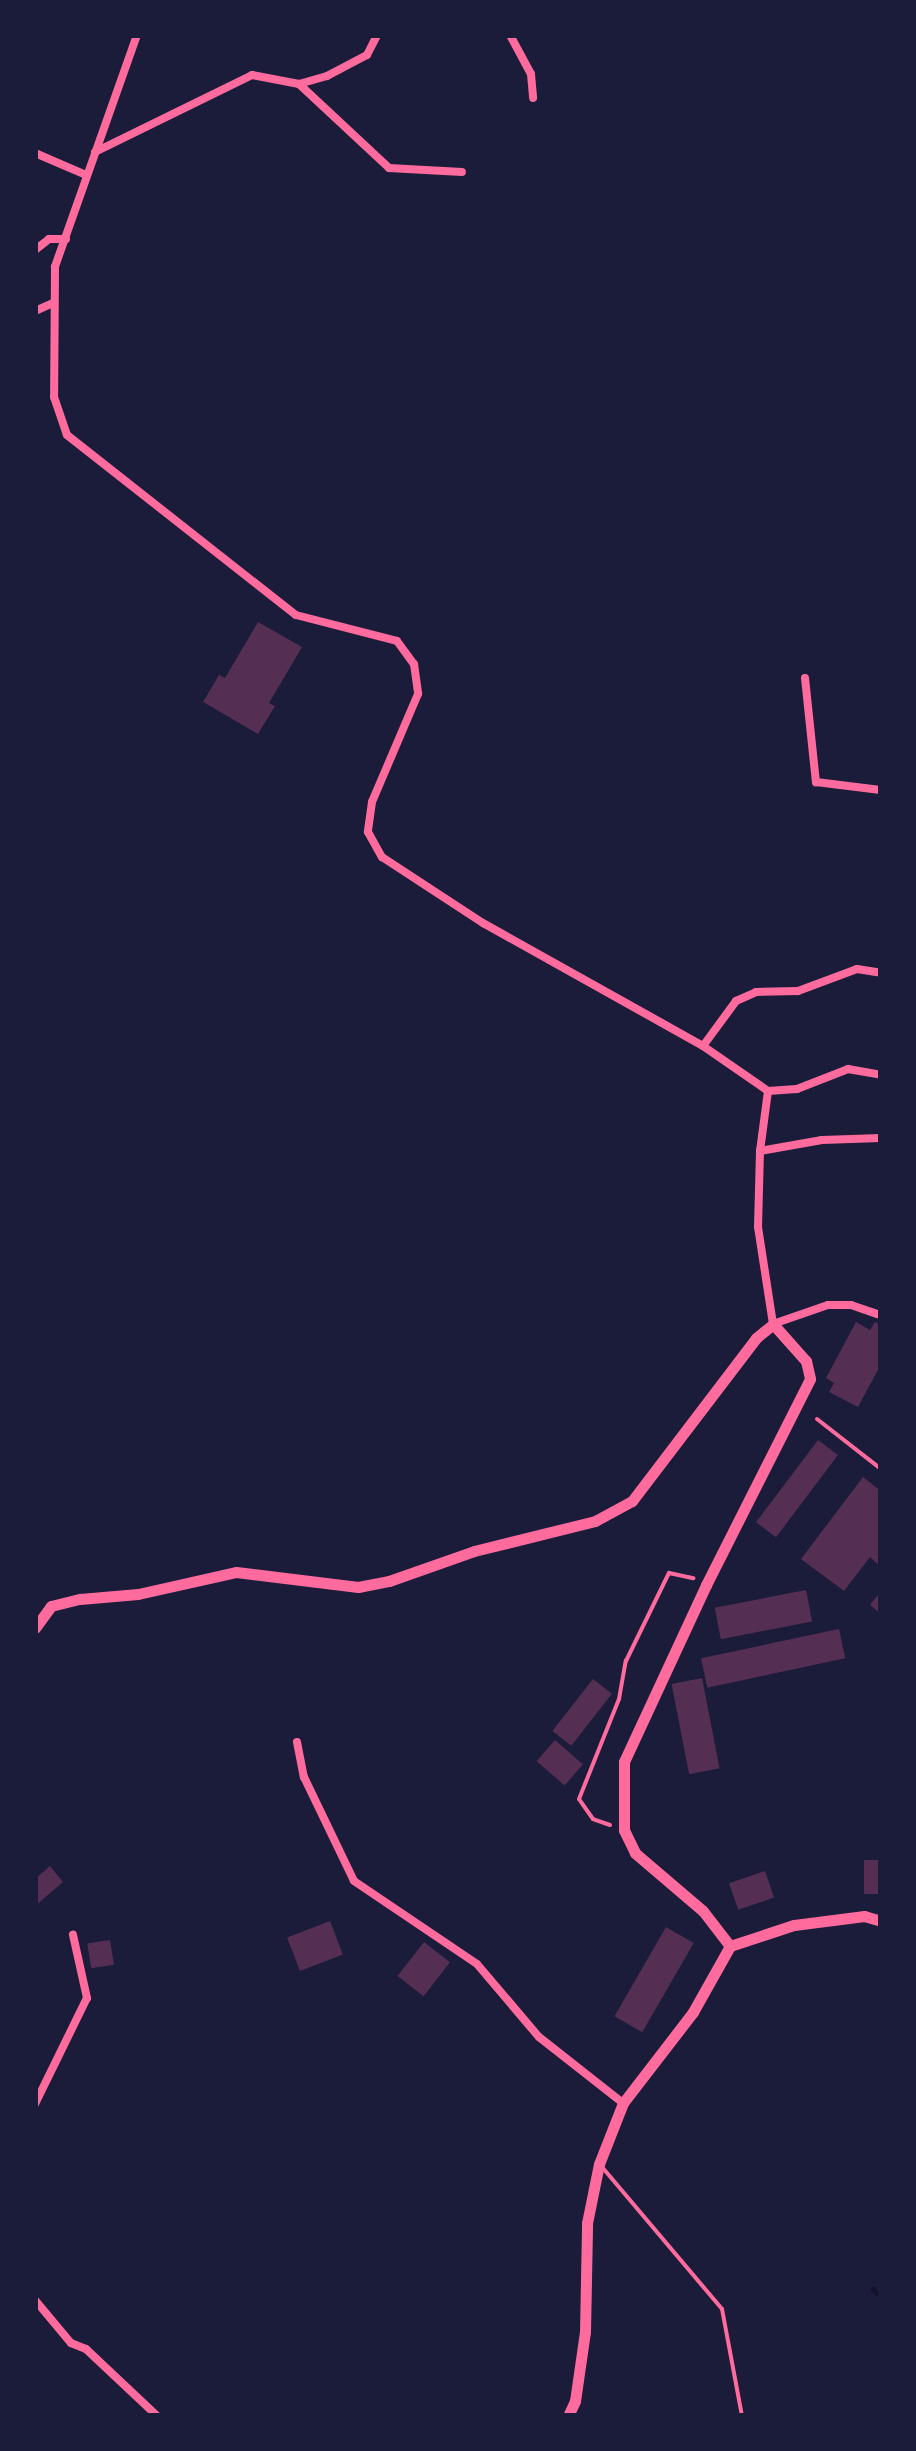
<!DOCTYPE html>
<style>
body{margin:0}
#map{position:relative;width:916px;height:2451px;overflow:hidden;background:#1b1b3a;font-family:"Titillium Web",sans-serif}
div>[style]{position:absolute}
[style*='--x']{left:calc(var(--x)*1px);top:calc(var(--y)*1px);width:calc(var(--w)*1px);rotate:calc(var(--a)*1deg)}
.stream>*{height:5px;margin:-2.5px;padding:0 2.5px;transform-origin:2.5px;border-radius:2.5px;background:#12122b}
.building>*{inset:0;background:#542f53;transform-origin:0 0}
.path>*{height:4px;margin:-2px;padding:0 2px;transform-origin:2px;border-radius:2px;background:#ff6b9d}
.service>*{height:4px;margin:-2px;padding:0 2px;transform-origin:2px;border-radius:2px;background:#ff6b9d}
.minor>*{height:8px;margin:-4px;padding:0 4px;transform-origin:4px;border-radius:4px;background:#ff6b9d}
.secondary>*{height:11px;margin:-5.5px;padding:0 5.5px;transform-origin:5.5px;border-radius:5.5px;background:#ff6b9d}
span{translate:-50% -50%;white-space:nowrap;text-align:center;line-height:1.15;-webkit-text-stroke:8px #1b1b3a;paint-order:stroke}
.frame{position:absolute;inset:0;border:38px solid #1b1b3a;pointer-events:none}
</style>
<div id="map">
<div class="stream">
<i style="--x:873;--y:2289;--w:11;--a:45"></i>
</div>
<div class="building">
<i style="clip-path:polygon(258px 622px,302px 647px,269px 703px,275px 706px,258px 734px,203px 702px,219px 675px,225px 678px)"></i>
<i style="clip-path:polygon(856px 1322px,870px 1330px,875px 1322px,881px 1325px,881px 1364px,858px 1407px,829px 1392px,834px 1383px,826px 1378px)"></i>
<i style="left:818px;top:1440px;width:25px;height:103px;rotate:37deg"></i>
<i style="clip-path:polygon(863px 1477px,881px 1491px,881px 1567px,870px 1557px,844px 1591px,801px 1559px)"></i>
<i style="left:806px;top:1590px;width:32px;height:93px;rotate:79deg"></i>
<i style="clip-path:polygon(881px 1591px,881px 1614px,870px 1605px)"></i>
<i style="left:839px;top:1629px;width:30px;height:141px;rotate:78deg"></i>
<i style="left:702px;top:1678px;width:92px;height:31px;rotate:79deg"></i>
<i style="left:593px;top:1679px;width:24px;height:66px;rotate:38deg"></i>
<i style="left:555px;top:1740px;width:37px;height:28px;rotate:41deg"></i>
<i style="left:864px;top:1860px;width:17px;height:34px"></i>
<i style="clip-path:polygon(50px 1866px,63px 1882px,35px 1906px,35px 1879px)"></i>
<i style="left:765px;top:1871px;width:28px;height:38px;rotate:71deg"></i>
<i style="left:330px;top:1921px;width:36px;height:46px;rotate:69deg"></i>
<i style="left:666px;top:1927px;width:32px;height:103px;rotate:30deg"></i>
<i style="left:110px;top:1940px;width:25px;height:23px;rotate:81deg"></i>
<i style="left:424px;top:1942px;width:33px;height:43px;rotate:38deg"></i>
</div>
<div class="path">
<i style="--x:610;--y:1825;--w:18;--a:-161"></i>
<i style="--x:593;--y:1819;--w:24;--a:-125"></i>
<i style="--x:579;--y:1799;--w:108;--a:-68.2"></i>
<i style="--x:619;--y:1699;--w:39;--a:-80"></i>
<i style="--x:626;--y:1661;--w:98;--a:-64"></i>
<i style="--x:669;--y:1573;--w:25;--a:12"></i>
</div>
<div class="service">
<i style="--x:817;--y:1419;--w:81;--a:38"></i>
<i style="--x:602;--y:2167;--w:186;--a:49.8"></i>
<i style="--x:722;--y:2309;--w:109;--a:79.4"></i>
</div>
<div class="minor">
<i style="--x:137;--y:35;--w:246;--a:109.5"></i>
<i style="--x:55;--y:267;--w:130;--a:90.4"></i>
<i style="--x:54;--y:397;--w:40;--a:71.1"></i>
<i style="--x:67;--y:435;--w:291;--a:38.2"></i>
<i style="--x:296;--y:615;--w:104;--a:14.4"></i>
<i style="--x:397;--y:641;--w:29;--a:54"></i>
<i style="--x:414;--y:664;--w:30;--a:82"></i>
<i style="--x:418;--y:694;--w:117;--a:113.1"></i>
<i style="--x:372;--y:802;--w:30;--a:98"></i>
<i style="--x:368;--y:832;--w:29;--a:61"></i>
<i style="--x:382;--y:857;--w:121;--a:33.2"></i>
<i style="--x:483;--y:923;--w:252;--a:29.2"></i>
<i style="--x:703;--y:1046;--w:79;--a:34.7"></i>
<i style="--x:768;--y:1091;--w:61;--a:97.6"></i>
<i style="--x:760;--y:1151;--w:76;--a:91.5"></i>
<i style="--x:758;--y:1227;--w:98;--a:81.2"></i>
<i style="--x:773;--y:1324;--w:58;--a:-19.1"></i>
<i style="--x:828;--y:1305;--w:23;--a:0"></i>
<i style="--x:851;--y:1305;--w:28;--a:19"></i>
<i style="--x:510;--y:35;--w:44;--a:61.7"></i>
<i style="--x:531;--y:74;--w:24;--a:85"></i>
<i style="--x:299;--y:84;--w:123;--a:43"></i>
<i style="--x:389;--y:168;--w:73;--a:3.1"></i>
<i style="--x:95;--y:152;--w:175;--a:-26.1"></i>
<i style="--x:252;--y:75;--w:48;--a:10.8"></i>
<i style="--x:299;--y:84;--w:29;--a:-16"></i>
<i style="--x:327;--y:76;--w:45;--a:-27.7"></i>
<i style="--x:367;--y:55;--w:22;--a:-63"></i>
<i style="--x:35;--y:153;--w:56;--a:23.3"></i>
<i style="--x:35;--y:250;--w:18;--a:-38"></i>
<i style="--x:49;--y:239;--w:17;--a:0"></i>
<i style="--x:35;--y:311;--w:20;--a:-24"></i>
<i style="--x:805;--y:678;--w:105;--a:84"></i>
<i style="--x:816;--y:782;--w:65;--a:7"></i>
<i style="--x:703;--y:1046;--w:56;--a:-53.7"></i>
<i style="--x:736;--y:1001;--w:22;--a:-24"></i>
<i style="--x:756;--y:992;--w:42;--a:-1.4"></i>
<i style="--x:798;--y:991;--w:63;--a:-20.4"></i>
<i style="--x:857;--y:969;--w:24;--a:9"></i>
<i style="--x:768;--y:1091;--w:29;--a:-4"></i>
<i style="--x:797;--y:1089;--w:55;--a:-21.4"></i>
<i style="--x:848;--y:1069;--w:34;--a:10"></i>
<i style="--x:760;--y:1151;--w:63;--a:-10.1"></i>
<i style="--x:822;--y:1140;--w:59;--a:-1.9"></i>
<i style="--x:297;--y:1742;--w:36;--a:79"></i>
<i style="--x:304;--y:1777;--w:115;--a:64.3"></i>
<i style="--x:354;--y:1881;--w:148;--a:34"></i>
<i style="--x:477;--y:1964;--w:96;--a:49.7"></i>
<i style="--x:539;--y:2037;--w:107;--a:38.2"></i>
<i style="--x:35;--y:2104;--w:118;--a:-63.9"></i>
<i style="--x:87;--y:1998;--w:65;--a:-102.5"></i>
<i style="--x:35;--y:2300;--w:56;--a:50.1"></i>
<i style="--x:71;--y:2343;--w:16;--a:22"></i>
<i style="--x:86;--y:2349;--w:98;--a:43.3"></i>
</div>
<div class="secondary">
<i style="--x:35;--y:1628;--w:27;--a:-54"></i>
<i style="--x:51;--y:1606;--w:30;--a:-14"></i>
<i style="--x:80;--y:1599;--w:58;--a:-4.9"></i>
<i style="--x:138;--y:1594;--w:100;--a:-12.7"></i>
<i style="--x:236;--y:1572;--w:123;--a:7"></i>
<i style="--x:358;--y:1587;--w:32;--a:-11"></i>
<i style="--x:389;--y:1581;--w:90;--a:-19.4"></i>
<i style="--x:474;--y:1551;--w:125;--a:-13.9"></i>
<i style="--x:595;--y:1521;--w:42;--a:-28.4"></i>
<i style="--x:632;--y:1501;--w:205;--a:-52.7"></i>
<i style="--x:756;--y:1338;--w:22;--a:-39"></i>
<i style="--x:773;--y:1324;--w:50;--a:48.3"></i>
<i style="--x:806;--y:1361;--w:18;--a:77"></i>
<i style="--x:810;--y:1379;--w:231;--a:116.8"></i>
<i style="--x:706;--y:1585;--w:195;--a:114.9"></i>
<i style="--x:624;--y:1762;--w:68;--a:90"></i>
<i style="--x:624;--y:1830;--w:25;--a:64"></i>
<i style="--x:635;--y:1853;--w:89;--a:40.5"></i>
<i style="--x:703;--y:1911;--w:44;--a:52.4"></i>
<i style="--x:568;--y:2416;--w:17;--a:-65"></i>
<i style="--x:575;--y:2401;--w:70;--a:-81.8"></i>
<i style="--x:585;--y:2332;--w:109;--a:-88.9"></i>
<i style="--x:587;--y:2223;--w:60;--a:-78.5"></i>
<i style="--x:599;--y:2164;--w:66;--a:-68.5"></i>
<i style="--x:623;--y:2103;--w:115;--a:-52.4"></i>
<i style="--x:693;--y:2012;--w:76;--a:-60.7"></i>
<i style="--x:730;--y:1946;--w:67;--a:-18.2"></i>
<i style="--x:794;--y:1925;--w:71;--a:-7.3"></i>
<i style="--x:864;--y:1916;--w:18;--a:16"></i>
</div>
<div class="frame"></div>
</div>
